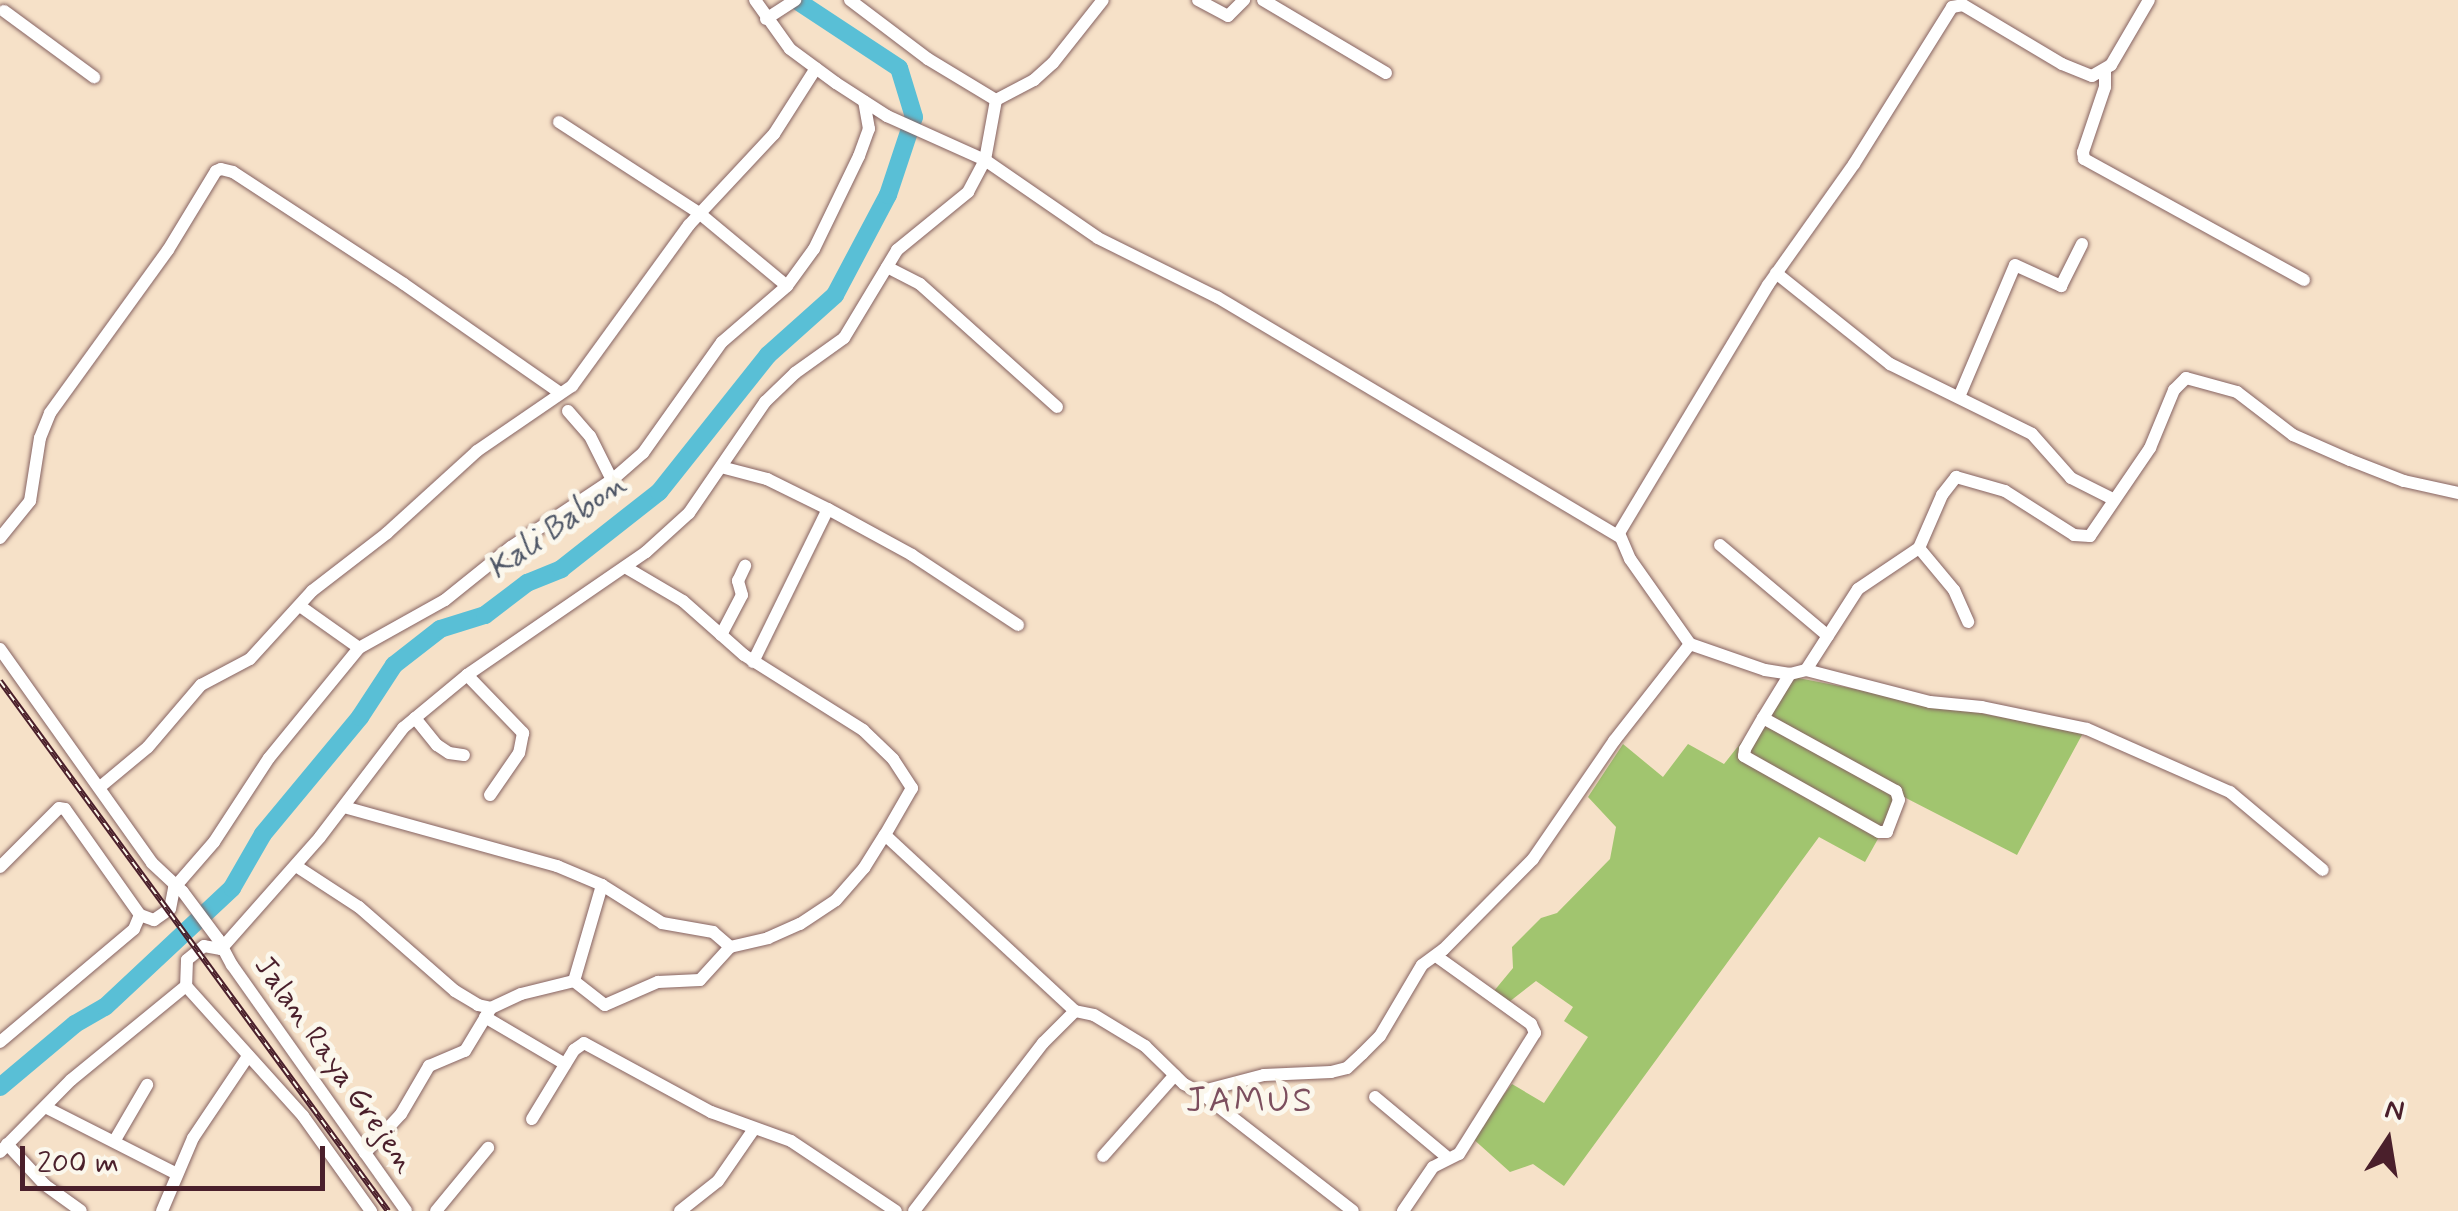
<!DOCTYPE html>
<style>
body{margin:0}
#map{position:relative;width:2458px;height:1211px;overflow:hidden;background:#f6e1c8;font-family:Mynerve,sans-serif}
div>[style]{position:absolute}
[style*='--x']{left:calc(var(--x)*1px);top:calc(var(--y)*1px);width:calc(var(--w)*1px);rotate:calc(var(--a)*1deg)}
.green>*{inset:0;background:#a1c56f}
.river>*{height:18px;margin:-9px;padding:0 9px;transform-origin:9px;border-radius:9px;background:#59bfd6}
.roads{filter:drop-shadow(0 0 2px #866362) drop-shadow(0 0 2px #866362)}
.minor>*{height:12px;margin:-6px;padding:0 6px;transform-origin:6px;border-radius:6px;background:#fff}
.rail>*{height:6px;margin-top:-3px;transform-origin:0;background:repeating-linear-gradient(90deg,#fbf7ec 0 8px,#4a1f2b 0 16px);box-sizing:border-box;border-block:2px solid #4a1f2b}
span{translate:-50% -50%;white-space:nowrap;text-align:center;line-height:1.15;-webkit-text-stroke:10px #fbf7ec;paint-order:stroke}
.street-label{font-size:30px;color:#4a1f2b}
.water-label{font-size:32px;color:#4f5767;font-style:italic}
.quarter-label{font-size:35px;color:#7c4e5e;letter-spacing:2.5px}
.north{position:absolute;left:2338px;top:1091px;width:100px;height:100px;-webkit-text-stroke:8px #fbf7ec;paint-order:stroke;rotate:12deg;font-size:28px;font-weight:700;line-height:40px;text-align:center;color:#4a1f2b}
.north::after{content:'';display:block;margin:auto;width:35px;height:45px;background:#4a1f2b;clip-path:polygon(50% 0,100% 100%,50% 72%,0 100%)}
.scale{position:absolute;left:20px;top:1146px;width:305px;height:45px;box-sizing:border-box;border:5px solid #4a1f2b;border-top:0;padding-left:12px;font-size:30px;line-height:35px;white-space:nowrap;color:#4a1f2b;-webkit-text-stroke:8px #fbf7ec;paint-order:stroke}
</style>
<div id="map">
<div class="green">
<i style="clip-path:polygon(1793px 677px,2083px 733px,2017px 855px,1902px 796px,1865px 862px,1819px 837px,1564px 1186px,1533px 1164px,1510px 1172px,1471px 1137px,1512px 1084px,1544px 1103px,1588px 1037px,1564px 1021px,1573px 1007px,1536px 981px,1509px 1002px,1494px 991px,1513px 968px,1512px 947px,1541px 918px,1557px 913px,1610px 859px,1616px 827px,1588px 797px,1623px 744px,1663px 777px,1688px 744px,1724px 764px)"></i>
</div>
<div class="river">
<i style="--x:0;--y:1087;--w:98;--a:-40"></i>
<i style="--x:75;--y:1024;--w:34;--a:-30"></i>
<i style="--x:105;--y:1007;--w:174;--a:-43.1"></i>
<i style="--x:232;--y:888;--w:62;--a:-60.1"></i>
<i style="--x:263;--y:834;--w:152;--a:-50.3"></i>
<i style="--x:360;--y:717;--w:62;--a:-56.8"></i>
<i style="--x:394;--y:665;--w:58;--a:-38"></i>
<i style="--x:440;--y:629;--w:47;--a:-17.3"></i>
<i style="--x:485;--y:615;--w:53;--a:-37.3"></i>
<i style="--x:527;--y:583;--w:37;--a:-22"></i>
<i style="--x:561;--y:569;--w:125;--a:-38.2"></i>
<i style="--x:659;--y:492;--w:175;--a:-51.5"></i>
<i style="--x:768;--y:355;--w:90;--a:-41.8"></i>
<i style="--x:835;--y:295;--w:113;--a:-62.1"></i>
<i style="--x:888;--y:195;--w:82;--a:-71.6"></i>
<i style="--x:914;--y:117;--w:51;--a:-107"></i>
<i style="--x:899;--y:68;--w:123;--a:-146.6"></i>
</div>
<div class="roads">
<div class="minor">
<i style="--x:755;--y:0;--w:60;--a:54.5"></i>
<i style="--x:790;--y:49;--w:57;--a:36.5"></i>
<i style="--x:836;--y:83;--w:61;--a:32.9"></i>
<i style="--x:887;--y:116;--w:107;--a:24.2"></i>
<i style="--x:985;--y:160;--w:61;--a:-79.6"></i>
<i style="--x:850;--y:0;--w:98;--a:37.1"></i>
<i style="--x:928;--y:59;--w:79;--a:31.1"></i>
<i style="--x:996;--y:100;--w:43;--a:-27.8"></i>
<i style="--x:1034;--y:80;--w:25;--a:-42"></i>
<i style="--x:1053;--y:63;--w:80;--a:-51.6"></i>
<i style="--x:1198;--y:0;--w:34;--a:28"></i>
<i style="--x:1228;--y:16;--w:23;--a:-45"></i>
<i style="--x:1263;--y:0;--w:143;--a:30.7"></i>
<i style="--x:4;--y:11;--w:112;--a:36.3"></i>
<i style="--x:766;--y:19;--w:35;--a:-33"></i>
<i style="--x:2105;--y:72;--w:15;--a:90"></i>
<i style="--x:2105;--y:87;--w:69;--a:108.7"></i>
<i style="--x:2083;--y:152;--w:7;--a:82"></i>
<i style="--x:2084;--y:159;--w:251;--a:28.8"></i>
<i style="--x:559;--y:122;--w:167;--a:33"></i>
<i style="--x:699;--y:213;--w:114;--a:39.7"></i>
<i style="--x:887;--y:267;--w:37;--a:27"></i>
<i style="--x:920;--y:284;--w:184;--a:41.9"></i>
<i style="--x:1776;--y:273;--w:146;--a:38.6"></i>
<i style="--x:1890;--y:364;--w:158;--a:26.2"></i>
<i style="--x:2032;--y:434;--w:59;--a:48.4"></i>
<i style="--x:2071;--y:478;--w:47;--a:26.6"></i>
<i style="--x:1959;--y:397;--w:143;--a:-67"></i>
<i style="--x:2015;--y:265;--w:51;--a:24.5"></i>
<i style="--x:2061;--y:286;--w:47;--a:-63.4"></i>
<i style="--x:568;--y:411;--w:33;--a:49"></i>
<i style="--x:590;--y:436;--w:49;--a:63.4"></i>
<i style="--x:721;--y:467;--w:48;--a:14.6"></i>
<i style="--x:767;--y:479;--w:68;--a:26.2"></i>
<i style="--x:828;--y:509;--w:96;--a:28.7"></i>
<i style="--x:912;--y:555;--w:127;--a:33.4"></i>
<i style="--x:0;--y:538;--w:48;--a:-51"></i>
<i style="--x:30;--y:501;--w:64;--a:-81"></i>
<i style="--x:40;--y:438;--w:27;--a:-68"></i>
<i style="--x:50;--y:413;--w:201;--a:-54.1"></i>
<i style="--x:168;--y:250;--w:92;--a:-58.7"></i>
<i style="--x:216;--y:171;--w:5;--a:-22"></i>
<i style="--x:221;--y:169;--w:12;--a:14"></i>
<i style="--x:233;--y:172;--w:204;--a:33.2"></i>
<i style="--x:404;--y:284;--w:190;--a:34.9"></i>
<i style="--x:1720;--y:545;--w:141;--a:40.1"></i>
<i style="--x:1919;--y:548;--w:55;--a:50.2"></i>
<i style="--x:1954;--y:590;--w:35;--a:66"></i>
<i style="--x:625;--y:567;--w:67;--a:30.4"></i>
<i style="--x:683;--y:601;--w:81;--a:41.5"></i>
<i style="--x:744;--y:655;--w:141;--a:32.2"></i>
<i style="--x:863;--y:730;--w:42;--a:44"></i>
<i style="--x:893;--y:759;--w:35;--a:57"></i>
<i style="--x:912;--y:788;--w:54;--a:119.9"></i>
<i style="--x:885;--y:835;--w:259;--a:42.8"></i>
<i style="--x:300;--y:606;--w:72;--a:35.4"></i>
<i style="--x:721;--y:635;--w:45;--a:-62.3"></i>
<i style="--x:742;--y:595;--w:15;--a:-106"></i>
<i style="--x:738;--y:581;--w:17;--a:-65"></i>
<i style="--x:1690;--y:644;--w:79;--a:19.1"></i>
<i style="--x:1765;--y:670;--w:25;--a:9"></i>
<i style="--x:1790;--y:674;--w:16;--a:-14"></i>
<i style="--x:1806;--y:670;--w:96;--a:-57.3"></i>
<i style="--x:1858;--y:589;--w:73;--a:-33.9"></i>
<i style="--x:1919;--y:548;--w:58;--a:-66.5"></i>
<i style="--x:1942;--y:495;--w:23;--a:-52"></i>
<i style="--x:1956;--y:477;--w:51;--a:15.9"></i>
<i style="--x:2005;--y:491;--w:82;--a:32.5"></i>
<i style="--x:2074;--y:535;--w:16;--a:4"></i>
<i style="--x:2090;--y:536;--w:107;--a:-55.7"></i>
<i style="--x:2150;--y:448;--w:63;--a:-67.5"></i>
<i style="--x:2174;--y:390;--w:17;--a:-45"></i>
<i style="--x:2186;--y:378;--w:53;--a:15.4"></i>
<i style="--x:2237;--y:392;--w:71;--a:37.5"></i>
<i style="--x:2293;--y:435;--w:62;--a:23.7"></i>
<i style="--x:2350;--y:460;--w:58;--a:21.3"></i>
<i style="--x:2404;--y:481;--w:55;--a:12.5"></i>
<i style="--x:0;--y:649;--w:262;--a:54.6"></i>
<i style="--x:152;--y:863;--w:42;--a:43.1"></i>
<i style="--x:183;--y:892;--w:59;--a:53.3"></i>
<i style="--x:218;--y:939;--w:30;--a:62"></i>
<i style="--x:232;--y:965;--w:301;--a:54.7"></i>
<i style="--x:753;--y:662;--w:170;--a:-63.9"></i>
<i style="--x:1806;--y:670;--w:128;--a:14.5"></i>
<i style="--x:1930;--y:702;--w:52;--a:5.5"></i>
<i style="--x:1982;--y:707;--w:107;--a:11.8"></i>
<i style="--x:2087;--y:729;--w:156;--a:23.8"></i>
<i style="--x:2230;--y:792;--w:121;--a:40"></i>
<i style="--x:467;--y:675;--w:81;--a:46"></i>
<i style="--x:523;--y:733;--w:20;--a:101"></i>
<i style="--x:519;--y:753;--w:51;--a:124.6"></i>
<i style="--x:415;--y:718;--w:35;--a:51"></i>
<i style="--x:437;--y:745;--w:14;--a:34"></i>
<i style="--x:449;--y:753;--w:15;--a:8"></i>
<i style="--x:1763;--y:718;--w:152;--a:28.8"></i>
<i style="--x:1896;--y:791;--w:9;--a:72"></i>
<i style="--x:1899;--y:800;--w:34;--a:111"></i>
<i style="--x:1887;--y:832;--w:8;--a:180"></i>
<i style="--x:1879;--y:832;--w:155;--a:-150.6"></i>
<i style="--x:1744;--y:756;--w:7;--a:-82"></i>
<i style="--x:1745;--y:749;--w:36;--a:-60"></i>
<i style="--x:1763;--y:718;--w:52;--a:-58.5"></i>
<i style="--x:100;--y:787;--w:62;--a:-39.8"></i>
<i style="--x:148;--y:747;--w:82;--a:-49.5"></i>
<i style="--x:201;--y:685;--w:55;--a:-28"></i>
<i style="--x:250;--y:659;--w:92;--a:-47.6"></i>
<i style="--x:312;--y:591;--w:95;--a:-37.7"></i>
<i style="--x:387;--y:533;--w:122;--a:-42.3"></i>
<i style="--x:477;--y:451;--w:115;--a:-34.4"></i>
<i style="--x:572;--y:386;--w:199;--a:-54"></i>
<i style="--x:689;--y:225;--w:125;--a:-47"></i>
<i style="--x:774;--y:134;--w:78;--a:-57.5"></i>
<i style="--x:344;--y:807;--w:221;--a:15.5"></i>
<i style="--x:557;--y:866;--w:49;--a:22.9"></i>
<i style="--x:602;--y:885;--w:71;--a:32.3"></i>
<i style="--x:662;--y:923;--w:52;--a:10"></i>
<i style="--x:713;--y:932;--w:23;--a:41"></i>
<i style="--x:296;--y:866;--w:75;--a:33.1"></i>
<i style="--x:359;--y:907;--w:128;--a:41.2"></i>
<i style="--x:455;--y:991;--w:27;--a:31"></i>
<i style="--x:478;--y:1005;--w:13;--a:13"></i>
<i style="--x:491;--y:1008;--w:33;--a:-25"></i>
<i style="--x:521;--y:994;--w:55;--a:-13.8"></i>
<i style="--x:574;--y:981;--w:39;--a:38"></i>
<i style="--x:605;--y:1005;--w:58;--a:-23.5"></i>
<i style="--x:658;--y:982;--w:42;--a:-2.7"></i>
<i style="--x:700;--y:980;--w:45;--a:-47.7"></i>
<i style="--x:730;--y:947;--w:39;--a:-13"></i>
<i style="--x:768;--y:938;--w:35;--a:-24"></i>
<i style="--x:800;--y:924;--w:43;--a:-33.7"></i>
<i style="--x:836;--y:900;--w:43;--a:-48.8"></i>
<i style="--x:864;--y:868;--w:39;--a:-58"></i>
<i style="--x:0;--y:867;--w:83;--a:-45"></i>
<i style="--x:59;--y:808;--w:6;--a:9"></i>
<i style="--x:65;--y:809;--w:130;--a:54.7"></i>
<i style="--x:140;--y:915;--w:15;--a:20"></i>
<i style="--x:154;--y:920;--w:19;--a:-35"></i>
<i style="--x:170;--y:909;--w:21;--a:-79"></i>
<i style="--x:174;--y:888;--w:61;--a:-49"></i>
<i style="--x:214;--y:842;--w:100;--a:-56.8"></i>
<i style="--x:269;--y:758;--w:142;--a:-50.7"></i>
<i style="--x:359;--y:648;--w:98;--a:-29.2"></i>
<i style="--x:445;--y:600;--w:85;--a:-38.8"></i>
<i style="--x:511;--y:547;--w:121;--a:-33.6"></i>
<i style="--x:612;--y:480;--w:41;--a:-41.1"></i>
<i style="--x:643;--y:453;--w:136;--a:-54.6"></i>
<i style="--x:722;--y:342;--w:86;--a:-40.7"></i>
<i style="--x:787;--y:286;--w:46;--a:-53.9"></i>
<i style="--x:814;--y:249;--w:103;--a:-64.2"></i>
<i style="--x:859;--y:156;--w:29;--a:-70"></i>
<i style="--x:869;--y:129;--w:28;--a:-100"></i>
<i style="--x:221;--y:949;--w:149;--a:-48.5"></i>
<i style="--x:320;--y:837;--w:137;--a:-52.7"></i>
<i style="--x:403;--y:728;--w:83;--a:-39.6"></i>
<i style="--x:467;--y:675;--w:217;--a:-34.5"></i>
<i style="--x:646;--y:552;--w:58;--a:-42.2"></i>
<i style="--x:689;--y:513;--w:135;--a:-55.6"></i>
<i style="--x:765;--y:402;--w:42;--a:-44"></i>
<i style="--x:795;--y:373;--w:60;--a:-35.5"></i>
<i style="--x:844;--y:338;--w:103;--a:-58.9"></i>
<i style="--x:897;--y:250;--w:92;--a:-39.2"></i>
<i style="--x:968;--y:192;--w:36;--a:-62"></i>
<i style="--x:985;--y:160;--w:137;--a:34.6"></i>
<i style="--x:1098;--y:238;--w:133;--a:26.4"></i>
<i style="--x:1217;--y:297;--w:468;--a:30.8"></i>
<i style="--x:221;--y:949;--w:17;--a:-170"></i>
<i style="--x:204;--y:946;--w:22;--a:141"></i>
<i style="--x:187;--y:960;--w:26;--a:92"></i>
<i style="--x:186;--y:986;--w:175;--a:48"></i>
<i style="--x:303;--y:1116;--w:117;--a:54.4"></i>
<i style="--x:574;--y:981;--w:100;--a:-73.7"></i>
<i style="--x:485;--y:1017;--w:93;--a:30.4"></i>
<i style="--x:0;--y:1042;--w:175;--a:-40.1"></i>
<i style="--x:134;--y:929;--w:15;--a:-67"></i>
<i style="--x:1201;--y:1093;--w:192;--a:37.8"></i>
<i style="--x:1375;--y:1097;--w:95;--a:39.9"></i>
<i style="--x:47;--y:1108;--w:146;--a:26.9"></i>
<i style="--x:532;--y:1119;--w:81;--a:-58.7"></i>
<i style="--x:574;--y:1050;--w:12;--a:-35"></i>
<i style="--x:584;--y:1043;--w:145;--a:28.5"></i>
<i style="--x:711;--y:1112;--w:85;--a:19.9"></i>
<i style="--x:791;--y:1141;--w:126;--a:33.7"></i>
<i style="--x:115;--y:1140;--w:64;--a:-59.8"></i>
<i style="--x:7;--y:1144;--w:56;--a:47.2"></i>
<i style="--x:45;--y:1185;--w:44;--a:35.8"></i>
<i style="--x:0;--y:1152;--w:101;--a:-45.4"></i>
<i style="--x:71;--y:1080;--w:149;--a:-39.3"></i>
<i style="--x:365;--y:1153;--w:53;--a:-47.3"></i>
<i style="--x:401;--y:1114;--w:56;--a:-59.7"></i>
<i style="--x:429;--y:1066;--w:39;--a:-23"></i>
<i style="--x:465;--y:1051;--w:50;--a:-58.8"></i>
<i style="--x:1103;--y:1156;--w:108;--a:-48.4"></i>
<i style="--x:162;--y:1211;--w:79;--a:-67"></i>
<i style="--x:193;--y:1138;--w:99;--a:-56.1"></i>
<i style="--x:436;--y:1211;--w:82;--a:-50.5"></i>
<i style="--x:680;--y:1211;--w:48;--a:-38.3"></i>
<i style="--x:718;--y:1181;--w:63;--a:-55.3"></i>
<i style="--x:914;--y:1211;--w:212;--a:-52.5"></i>
<i style="--x:1043;--y:1043;--w:45;--a:-45"></i>
<i style="--x:1075;--y:1011;--w:19;--a:12"></i>
<i style="--x:1094;--y:1015;--w:60;--a:31.3"></i>
<i style="--x:1145;--y:1046;--w:54;--a:44.3"></i>
<i style="--x:1184;--y:1084;--w:17;--a:28"></i>
<i style="--x:1199;--y:1092;--w:67;--a:-14.7"></i>
<i style="--x:1264;--y:1075;--w:67;--a:-2.6"></i>
<i style="--x:1331;--y:1072;--w:16;--a:-14"></i>
<i style="--x:1347;--y:1068;--w:21;--a:-43"></i>
<i style="--x:1362;--y:1054;--w:25;--a:-45"></i>
<i style="--x:1380;--y:1036;--w:82;--a:-59.4"></i>
<i style="--x:1422;--y:965;--w:26;--a:-36"></i>
<i style="--x:1443;--y:950;--w:128;--a:-45.3"></i>
<i style="--x:1533;--y:859;--w:143;--a:-55.5"></i>
<i style="--x:1614;--y:741;--w:123;--a:-51.9"></i>
<i style="--x:1690;--y:644;--w:104;--a:-125.2"></i>
<i style="--x:1630;--y:559;--w:28;--a:-113"></i>
<i style="--x:1619;--y:533;--w:289;--a:-59"></i>
<i style="--x:1768;--y:285;--w:148;--a:-54.6"></i>
<i style="--x:1854;--y:164;--w:185;--a:-58"></i>
<i style="--x:1952;--y:7;--w:11;--a:-10"></i>
<i style="--x:1963;--y:5;--w:115;--a:30.8"></i>
<i style="--x:2062;--y:64;--w:32;--a:22"></i>
<i style="--x:2092;--y:76;--w:22;--a:-30"></i>
<i style="--x:2111;--y:65;--w:75;--a:-59.7"></i>
<i style="--x:1403;--y:1211;--w:53;--a:-55.7"></i>
<i style="--x:1433;--y:1167;--w:29;--a:-27"></i>
<i style="--x:1459;--y:1154;--w:143;--a:-57.9"></i>
<i style="--x:1535;--y:1033;--w:10;--a:-114"></i>
<i style="--x:1531;--y:1024;--w:117;--a:-144.4"></i>
</div>
</div>
<div class="rail">
<i style="--x:0;--y:681;--w:657;--a:53.79"></i>
</div>
<div class="street-label">
<span style="left:334px;top:1065px;rotate:55deg">Jalan Raya Grejen</span>
</div>
<div class="water-label">
<span style="left:557px;top:527px;rotate:-35deg">Kali Babon</span>
</div>
<div class="quarter-label">
<span style="left:1250px;top:1101px">JAMUS</span>
</div>
<div class="north">N</div>
<div class="scale">200 m</div>
</div>
